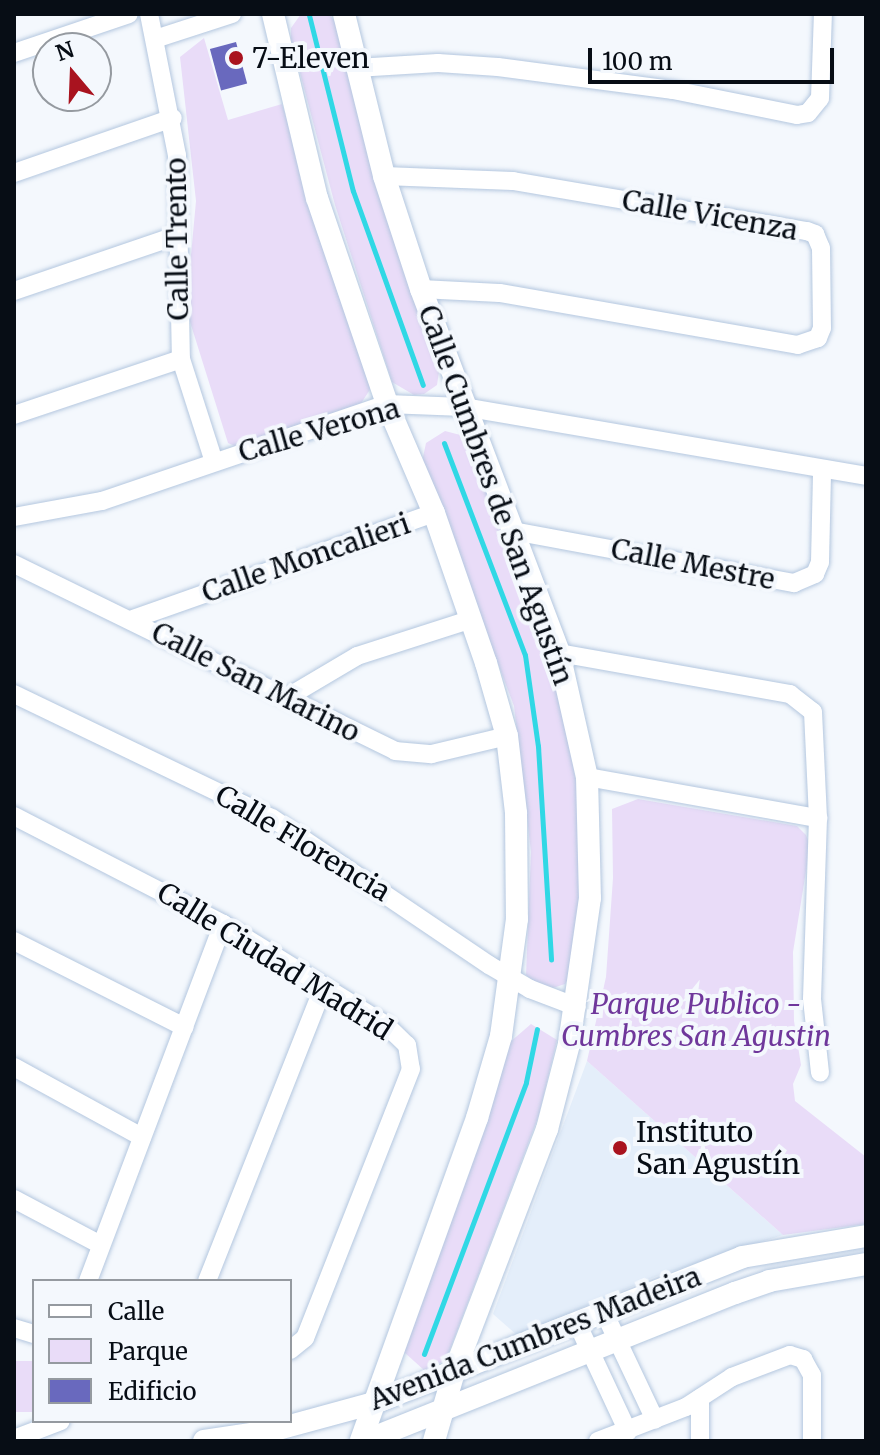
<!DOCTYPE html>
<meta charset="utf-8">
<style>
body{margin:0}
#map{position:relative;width:880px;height:1455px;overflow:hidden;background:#f4f8fd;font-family:Merriweather,serif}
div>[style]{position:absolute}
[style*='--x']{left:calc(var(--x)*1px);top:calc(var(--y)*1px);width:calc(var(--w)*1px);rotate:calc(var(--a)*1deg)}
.built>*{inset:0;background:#e4eefa}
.green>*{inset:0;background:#e9dcf8;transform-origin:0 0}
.stream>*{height:5px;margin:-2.5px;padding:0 2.5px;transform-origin:2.5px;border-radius:2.5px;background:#30d8e5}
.building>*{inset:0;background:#6969be;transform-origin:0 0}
.roads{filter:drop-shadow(0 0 2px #b4c7df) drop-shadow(0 0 2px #b4c7df)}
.minor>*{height:18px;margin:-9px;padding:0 9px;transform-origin:9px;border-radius:9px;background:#fff}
.tertiary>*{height:22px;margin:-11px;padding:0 11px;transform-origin:11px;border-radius:11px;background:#fff}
.dots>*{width:22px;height:22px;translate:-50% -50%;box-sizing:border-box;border:4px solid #f4f8fd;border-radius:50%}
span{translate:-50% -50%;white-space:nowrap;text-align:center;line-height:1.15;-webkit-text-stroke:8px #f4f8fd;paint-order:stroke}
.poi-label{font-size:28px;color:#070d15}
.left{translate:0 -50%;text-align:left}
.street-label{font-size:28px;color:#070d15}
.park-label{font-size:28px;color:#6f379b;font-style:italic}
.frame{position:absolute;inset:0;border:16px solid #070d15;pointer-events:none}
.legend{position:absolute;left:32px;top:1279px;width:260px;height:144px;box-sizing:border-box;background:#f4f8fd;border:2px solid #959aa0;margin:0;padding:10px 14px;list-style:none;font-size:24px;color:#070d15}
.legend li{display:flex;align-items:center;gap:16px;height:40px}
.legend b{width:40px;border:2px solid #959aa0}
.north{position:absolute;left:32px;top:32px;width:80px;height:80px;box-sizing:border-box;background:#f4f8fd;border:2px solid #959aa0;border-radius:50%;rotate:341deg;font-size:22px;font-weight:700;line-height:32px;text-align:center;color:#070d15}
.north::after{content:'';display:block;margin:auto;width:28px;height:36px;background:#a9131f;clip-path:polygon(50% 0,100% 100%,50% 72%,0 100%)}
.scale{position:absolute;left:588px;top:48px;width:246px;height:36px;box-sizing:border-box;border:4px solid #070d15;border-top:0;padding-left:10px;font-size:24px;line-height:28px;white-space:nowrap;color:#070d15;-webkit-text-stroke:6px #f4f8fd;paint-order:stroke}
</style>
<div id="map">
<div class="built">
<i style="clip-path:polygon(587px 1061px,783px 1235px,657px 1276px,517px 1335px,493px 1314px)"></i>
</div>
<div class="green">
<i style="clip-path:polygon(301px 14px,329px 14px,336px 23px,387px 218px,440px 365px,437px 385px,424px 394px,414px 395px,392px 382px,335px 205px,291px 39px,291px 28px)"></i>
<i style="clip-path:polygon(204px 38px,228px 120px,282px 104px,371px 388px,360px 405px,239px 448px,228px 443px,186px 309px,196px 201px,180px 57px)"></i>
<i style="clip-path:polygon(445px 431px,468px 437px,563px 705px,577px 788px,581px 867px,574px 971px,565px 984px,553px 988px,538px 986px,526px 975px,531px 852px,514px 706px,422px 462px,426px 443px)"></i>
<i style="clip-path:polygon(638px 799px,797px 826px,806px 835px,810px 846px,793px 952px,794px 1021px,801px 1065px,793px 1084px,795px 1101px,866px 1157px,866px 1224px,783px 1235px,587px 1061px,606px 977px,613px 878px,612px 809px)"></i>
<i style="clip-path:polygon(531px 1024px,557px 1040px,539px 1115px,446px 1360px,425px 1371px,404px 1352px,509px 1043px)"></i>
<i style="left:14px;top:1361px;width:20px;height:51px"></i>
</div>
<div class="stream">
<i style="--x:309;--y:15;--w:181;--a:76"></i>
<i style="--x:353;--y:191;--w:206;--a:70.2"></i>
<i style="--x:444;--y:443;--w:227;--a:69.1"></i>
<i style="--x:525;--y:655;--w:92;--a:81.9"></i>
<i style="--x:538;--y:746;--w:214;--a:86.5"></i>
<i style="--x:424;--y:1354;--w:290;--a:-69.4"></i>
<i style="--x:526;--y:1082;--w:54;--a:-78.3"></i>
</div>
<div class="building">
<i style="left:236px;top:42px;width:43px;height:27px;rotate:75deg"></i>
</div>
<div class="roads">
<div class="minor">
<i style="--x:149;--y:14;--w:144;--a:78.8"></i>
<i style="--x:177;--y:155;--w:204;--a:88.9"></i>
<i style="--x:181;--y:359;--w:108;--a:72.2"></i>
<i style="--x:155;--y:39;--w:81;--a:-18"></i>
<i style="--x:14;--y:53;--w:121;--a:-18.7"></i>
<i style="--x:356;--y:68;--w:82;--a:-3.5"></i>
<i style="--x:438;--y:63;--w:60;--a:3.8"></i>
<i style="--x:498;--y:67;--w:177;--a:7.5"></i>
<i style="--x:673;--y:90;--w:126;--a:11.4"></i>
<i style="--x:797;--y:115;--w:11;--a:-10"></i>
<i style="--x:808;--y:113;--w:19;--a:-51"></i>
<i style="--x:820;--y:98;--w:84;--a:-88"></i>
<i style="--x:14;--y:173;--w:168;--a:-19.1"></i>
<i style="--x:384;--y:176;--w:129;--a:2.2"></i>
<i style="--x:513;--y:181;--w:298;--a:9.7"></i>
<i style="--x:807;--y:231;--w:9;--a:21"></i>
<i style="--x:815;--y:234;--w:15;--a:67"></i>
<i style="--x:821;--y:248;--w:80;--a:89.3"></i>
<i style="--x:822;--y:328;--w:11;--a:112"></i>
<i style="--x:818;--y:338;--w:21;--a:161"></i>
<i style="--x:798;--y:345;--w:303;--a:-170.1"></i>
<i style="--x:499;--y:293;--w:78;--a:-177.1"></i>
<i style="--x:14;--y:291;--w:171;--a:-18.8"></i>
<i style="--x:14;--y:415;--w:176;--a:-18.5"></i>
<i style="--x:14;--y:517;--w:89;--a:-10.3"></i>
<i style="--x:102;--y:501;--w:301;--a:-18.8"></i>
<i style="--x:387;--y:404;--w:76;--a:2.3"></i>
<i style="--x:463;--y:407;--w:409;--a:9.7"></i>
<i style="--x:513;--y:531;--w:286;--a:10.5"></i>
<i style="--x:794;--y:583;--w:23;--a:-23"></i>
<i style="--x:815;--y:574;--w:13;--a:-67"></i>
<i style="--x:820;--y:562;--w:90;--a:-88.7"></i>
<i style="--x:14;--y:564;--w:424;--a:26.1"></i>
<i style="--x:395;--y:751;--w:37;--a:5"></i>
<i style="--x:432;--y:754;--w:77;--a:-13.5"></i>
<i style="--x:133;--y:619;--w:319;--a:-19.4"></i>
<i style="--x:559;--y:653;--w:235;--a:10.1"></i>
<i style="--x:790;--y:694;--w:29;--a:38"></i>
<i style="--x:813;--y:712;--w:106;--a:87.3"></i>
<i style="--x:818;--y:818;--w:181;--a:91.9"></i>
<i style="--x:812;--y:999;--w:74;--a:83.8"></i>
<i style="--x:14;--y:694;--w:286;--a:25.7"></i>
<i style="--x:272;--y:818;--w:262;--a:34.1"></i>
<i style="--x:489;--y:965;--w:48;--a:30.3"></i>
<i style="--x:530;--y:989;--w:50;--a:21"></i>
<i style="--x:288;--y:697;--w:80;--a:-30.7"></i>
<i style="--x:357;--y:656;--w:121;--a:-17.8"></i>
<i style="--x:587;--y:777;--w:235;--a:10.1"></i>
<i style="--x:14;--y:816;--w:235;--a:27.3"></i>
<i style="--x:223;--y:924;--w:192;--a:31.8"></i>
<i style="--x:386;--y:1025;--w:29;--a:44"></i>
<i style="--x:407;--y:1045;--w:24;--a:81"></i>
<i style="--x:411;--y:1069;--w:289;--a:111.5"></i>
<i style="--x:305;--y:1338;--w:19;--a:141"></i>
<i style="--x:14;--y:941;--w:191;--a:26.8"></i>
<i style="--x:14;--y:1067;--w:146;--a:28.7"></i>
<i style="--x:14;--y:1199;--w:98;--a:27.9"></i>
<i style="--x:88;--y:1281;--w:382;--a:-69.3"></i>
<i style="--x:207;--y:1281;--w:317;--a:-68.4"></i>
<i style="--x:604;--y:1312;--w:119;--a:64.7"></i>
<i style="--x:577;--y:1323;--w:120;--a:64.9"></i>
<i style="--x:14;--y:1328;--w:21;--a:17"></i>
<i style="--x:14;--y:1439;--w:50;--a:-21"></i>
<i style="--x:598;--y:1441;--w:94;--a:-21.1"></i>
<i style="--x:686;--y:1407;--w:55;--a:-33.1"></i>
<i style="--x:732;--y:1377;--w:62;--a:-20.8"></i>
<i style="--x:790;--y:1355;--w:14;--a:17"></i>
<i style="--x:803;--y:1359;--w:18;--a:61"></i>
<i style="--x:812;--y:1375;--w:66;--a:90"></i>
<i style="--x:700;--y:1441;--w:43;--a:-90"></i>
</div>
<div class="tertiary">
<i style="--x:273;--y:14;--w:189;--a:76.6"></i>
<i style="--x:317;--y:198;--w:218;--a:71.2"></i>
<i style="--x:387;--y:404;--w:119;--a:66.7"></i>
<i style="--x:434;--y:513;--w:159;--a:70.9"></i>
<i style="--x:486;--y:663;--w:76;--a:74"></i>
<i style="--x:507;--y:736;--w:78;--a:83.3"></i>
<i style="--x:516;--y:813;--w:106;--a:89.5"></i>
<i style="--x:517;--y:919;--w:118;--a:97.8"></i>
<i style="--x:501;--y:1036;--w:85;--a:106.3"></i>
<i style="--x:477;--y:1118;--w:343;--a:109.8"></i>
<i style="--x:344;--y:14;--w:167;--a:76.1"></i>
<i style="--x:384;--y:176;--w:119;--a:71.9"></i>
<i style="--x:421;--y:289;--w:389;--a:69.2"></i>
<i style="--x:559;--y:653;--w:127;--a:77.3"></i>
<i style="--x:587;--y:777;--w:121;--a:88.6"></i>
<i style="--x:590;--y:898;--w:148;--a:98.2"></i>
<i style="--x:569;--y:1044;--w:88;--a:104.5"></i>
<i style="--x:547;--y:1129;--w:260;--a:110.9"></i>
<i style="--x:454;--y:1372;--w:72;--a:106.2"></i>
<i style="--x:204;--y:1441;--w:68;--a:-8.5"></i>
<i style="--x:271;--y:1431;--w:107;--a:-15.2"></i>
<i style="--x:374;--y:1403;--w:396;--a:-21.6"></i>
<i style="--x:742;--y:1257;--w:126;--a:-9.6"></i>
<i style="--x:365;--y:1441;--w:399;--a:-21.8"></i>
<i style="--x:735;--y:1293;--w:36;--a:-19"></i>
<i style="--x:769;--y:1281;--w:98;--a:-9.9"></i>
</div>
</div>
<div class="dots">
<i style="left:236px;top:58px;background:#a9131f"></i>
<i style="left:620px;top:1148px;background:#a9131f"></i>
</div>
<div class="poi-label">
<span class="left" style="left:252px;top:58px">7-Eleven</span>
<span class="left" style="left:636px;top:1148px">Instituto<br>San Agustín</span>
</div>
<div class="street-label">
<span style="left:710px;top:215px;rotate:10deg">Calle Vicenza</span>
<span style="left:177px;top:239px;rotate:-91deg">Calle Trento</span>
<span style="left:319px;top:430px;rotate:-16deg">Calle Verona</span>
<span style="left:496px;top:495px;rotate:70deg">Calle Cumbres de San Agustín</span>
<span style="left:306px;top:558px;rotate:-19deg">Calle Moncalieri</span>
<span style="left:693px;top:564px;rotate:11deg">Calle Mestre</span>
<span style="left:256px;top:682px;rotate:27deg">Calle San Marino</span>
<span style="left:303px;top:843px;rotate:31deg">Calle Florencia</span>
<span style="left:275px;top:961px;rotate:32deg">Calle Ciudad Madrid</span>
<span style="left:535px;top:1338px;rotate:-21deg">Avenida Cumbres Madeira</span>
</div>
<div class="park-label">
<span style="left:696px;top:1020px">Parque Publico -<br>Cumbres San Agustin</span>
</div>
<div class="frame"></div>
<ul class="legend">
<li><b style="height:10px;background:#fff"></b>Calle</li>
<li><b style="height:22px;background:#e9dcf8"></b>Parque</li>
<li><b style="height:22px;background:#6969be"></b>Edificio</li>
</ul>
<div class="north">N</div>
<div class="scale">100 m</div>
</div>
